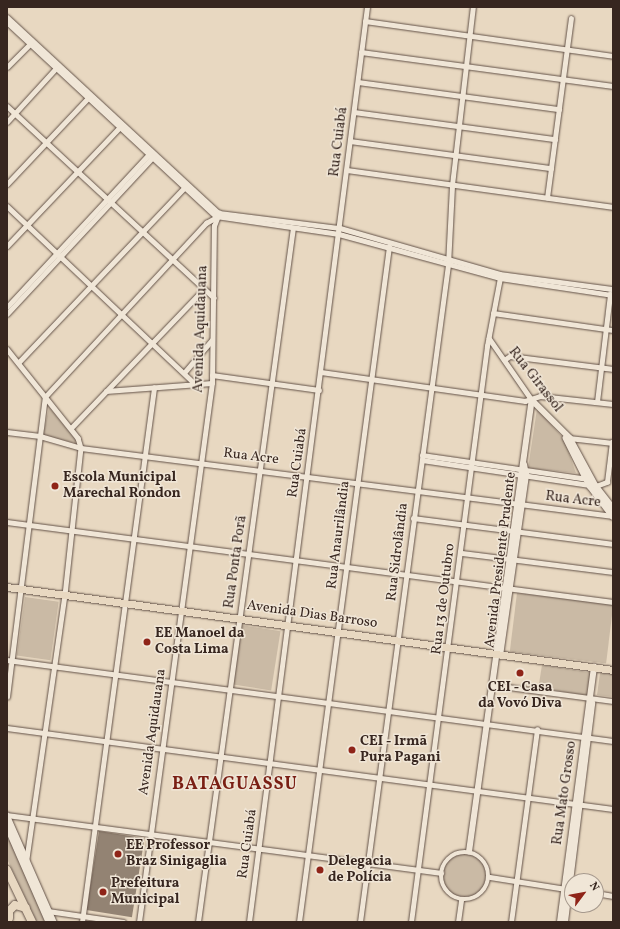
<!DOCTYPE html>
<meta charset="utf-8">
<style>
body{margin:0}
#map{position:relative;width:620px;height:929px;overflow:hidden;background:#e8d8c1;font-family:Vollkorn,serif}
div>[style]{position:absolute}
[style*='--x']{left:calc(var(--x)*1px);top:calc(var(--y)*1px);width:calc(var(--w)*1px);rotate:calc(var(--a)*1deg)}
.green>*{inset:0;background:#cabaa5;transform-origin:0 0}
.round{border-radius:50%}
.building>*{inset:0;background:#938373;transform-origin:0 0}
.roads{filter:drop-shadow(0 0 1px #635248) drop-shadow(0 0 1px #635248)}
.minor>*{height:4.5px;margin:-2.25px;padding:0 2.25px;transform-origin:2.25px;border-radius:2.25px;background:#f0e6d7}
.minor>.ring{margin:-2.25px;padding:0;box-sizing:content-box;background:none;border:4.5px solid #f0e6d7;border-radius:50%}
.tertiary>*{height:5.5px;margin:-2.75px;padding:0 2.75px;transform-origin:2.75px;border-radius:2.75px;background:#f0e6d7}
.primary>*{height:7px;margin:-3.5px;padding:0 3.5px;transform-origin:3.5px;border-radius:3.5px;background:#e8d8c1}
.trunk>*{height:8px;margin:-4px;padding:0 4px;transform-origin:4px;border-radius:4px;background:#e8d8c1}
.dots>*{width:11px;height:11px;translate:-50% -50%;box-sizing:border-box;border:2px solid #f0e6d7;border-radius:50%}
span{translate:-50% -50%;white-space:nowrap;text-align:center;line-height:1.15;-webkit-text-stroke:3px #f0e6d7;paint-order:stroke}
.street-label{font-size:14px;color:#37261f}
.poi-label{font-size:14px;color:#37261f;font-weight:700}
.left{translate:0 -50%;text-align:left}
.district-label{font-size:18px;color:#7a1f14;font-weight:700;letter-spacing:1px}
.frame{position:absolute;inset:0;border:8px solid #37261f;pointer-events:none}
.north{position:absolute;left:564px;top:873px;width:40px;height:40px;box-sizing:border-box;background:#f0e6d7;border:1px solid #a6998d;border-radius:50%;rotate:58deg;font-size:11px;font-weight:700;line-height:16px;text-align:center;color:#37261f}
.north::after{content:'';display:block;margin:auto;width:14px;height:18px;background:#8f2418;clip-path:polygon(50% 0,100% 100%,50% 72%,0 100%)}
</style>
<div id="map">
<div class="green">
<i style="clip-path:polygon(49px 407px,76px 440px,75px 443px,43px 435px)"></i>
<i style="clip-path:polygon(537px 409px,564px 439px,576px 473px,528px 468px)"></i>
<i style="left:517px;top:593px;width:97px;height:59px;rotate:7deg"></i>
<i style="left:25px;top:597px;width:34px;height:59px;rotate:8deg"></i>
<i style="left:241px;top:625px;width:40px;height:60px;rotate:9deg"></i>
<i style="left:542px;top:665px;width:49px;height:23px;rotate:9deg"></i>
<i style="clip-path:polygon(600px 673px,613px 674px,613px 697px,597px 695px)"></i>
<i style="clip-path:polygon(7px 833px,13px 847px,47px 922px,37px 922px,7px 859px)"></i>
<i class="round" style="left:443px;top:854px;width:44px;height:44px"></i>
</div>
<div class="building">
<i style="left:99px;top:831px;width:46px;height:80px;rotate:9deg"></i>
</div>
<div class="roads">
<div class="minor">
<i style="--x:7;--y:17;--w:289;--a:42.8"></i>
<i style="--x:219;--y:213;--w:122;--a:7.1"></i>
<i style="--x:340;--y:228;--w:166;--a:16"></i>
<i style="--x:500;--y:274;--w:114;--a:7.6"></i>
<i style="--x:365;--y:21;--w:250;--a:8"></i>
<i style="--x:7;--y:22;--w:285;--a:42.9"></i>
<i style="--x:216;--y:216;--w:124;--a:8.3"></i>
<i style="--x:339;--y:234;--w:167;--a:15.3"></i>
<i style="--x:500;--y:278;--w:114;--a:8.6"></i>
<i style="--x:361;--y:52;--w:254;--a:7.7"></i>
<i style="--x:7;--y:67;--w:34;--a:-45"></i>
<i style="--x:358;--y:82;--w:203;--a:7.7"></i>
<i style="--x:7;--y:106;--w:282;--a:42.8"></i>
<i style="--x:354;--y:112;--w:203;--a:7.7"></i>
<i style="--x:7;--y:122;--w:74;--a:-47.7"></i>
<i style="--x:350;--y:141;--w:203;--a:7.7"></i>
<i style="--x:347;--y:170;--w:269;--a:7.9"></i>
<i style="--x:7;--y:184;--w:121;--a:-46.7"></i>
<i style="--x:547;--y:198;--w:181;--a:-82.4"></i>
<i style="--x:7;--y:206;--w:259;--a:43.4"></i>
<i style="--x:7;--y:246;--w:167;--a:-46.5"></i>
<i style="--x:7;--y:307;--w:209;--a:-47.1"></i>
<i style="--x:493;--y:313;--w:121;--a:8.1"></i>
<i style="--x:7;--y:314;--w:214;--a:-47.1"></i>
<i style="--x:489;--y:338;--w:75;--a:55.3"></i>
<i style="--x:7;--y:349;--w:114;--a:51.4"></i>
<i style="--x:78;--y:438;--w:10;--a:73"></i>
<i style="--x:81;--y:448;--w:148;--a:96.2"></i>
<i style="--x:65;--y:595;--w:268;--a:98.2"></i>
<i style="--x:504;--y:360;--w:7;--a:-34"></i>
<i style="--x:510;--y:356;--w:104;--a:7.2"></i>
<i style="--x:18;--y:363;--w:243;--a:-46.5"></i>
<i style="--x:321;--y:372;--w:206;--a:8.1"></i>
<i style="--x:525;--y:401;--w:16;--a:-18"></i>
<i style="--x:540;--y:396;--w:73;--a:6.3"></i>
<i style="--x:184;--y:373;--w:43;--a:-49.7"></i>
<i style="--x:212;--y:375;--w:108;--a:8"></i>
<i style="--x:106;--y:391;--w:106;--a:-4.3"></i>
<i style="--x:597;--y:402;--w:109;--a:-83.1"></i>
<i style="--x:71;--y:428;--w:192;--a:-46.3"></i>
<i style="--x:7;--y:432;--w:33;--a:7"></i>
<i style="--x:40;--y:436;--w:43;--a:16.3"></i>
<i style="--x:81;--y:448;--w:536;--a:7.28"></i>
<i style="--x:569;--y:438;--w:44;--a:6.5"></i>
<i style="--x:422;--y:455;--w:169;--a:8.2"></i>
<i style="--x:422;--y:460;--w:176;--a:8.5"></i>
<i style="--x:596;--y:486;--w:12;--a:-20"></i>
<i style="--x:607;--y:482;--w:40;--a:-82.9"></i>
<i style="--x:413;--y:518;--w:202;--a:7.4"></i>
<i style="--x:7;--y:522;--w:611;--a:7.52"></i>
<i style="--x:462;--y:553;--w:152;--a:7.2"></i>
<i style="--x:7;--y:660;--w:611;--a:7.61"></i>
<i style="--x:494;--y:685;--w:120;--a:7.7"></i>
<i style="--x:7;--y:697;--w:302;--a:-82.8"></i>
<i style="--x:45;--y:397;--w:237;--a:-47.2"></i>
<i style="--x:206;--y:223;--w:10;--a:-29"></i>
<i style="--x:7;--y:728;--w:611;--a:7.61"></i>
<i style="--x:7;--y:815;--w:438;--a:7.6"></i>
<i class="ring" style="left:441px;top:852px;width:43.5px;height:43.5px"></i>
<i style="--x:490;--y:877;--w:83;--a:9"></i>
<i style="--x:596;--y:893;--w:17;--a:10"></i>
<i style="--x:48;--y:911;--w:76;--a:8.3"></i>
<i style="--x:82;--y:922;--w:539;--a:-82.32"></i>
<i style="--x:139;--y:922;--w:544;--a:-82.29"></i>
<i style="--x:212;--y:383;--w:157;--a:-89.3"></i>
<i style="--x:214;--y:226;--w:14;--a:-69"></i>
<i style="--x:198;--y:922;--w:700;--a:-82.21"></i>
<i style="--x:249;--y:922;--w:923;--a:-82.65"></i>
<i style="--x:299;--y:922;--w:681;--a:-82.41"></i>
<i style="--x:360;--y:922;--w:663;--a:-82.37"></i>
<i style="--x:448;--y:265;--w:80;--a:-87.1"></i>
<i style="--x:452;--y:185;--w:179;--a:-83.3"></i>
<i style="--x:411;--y:922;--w:581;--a:-82.48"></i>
<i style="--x:487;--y:346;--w:69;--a:-79.2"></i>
<i style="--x:458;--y:922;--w:22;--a:-82"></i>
<i style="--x:511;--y:922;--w:194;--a:-82.3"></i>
</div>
<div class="tertiary">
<i style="--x:566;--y:438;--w:54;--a:63.4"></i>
<i style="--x:590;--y:486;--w:38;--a:53"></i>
<i style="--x:500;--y:656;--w:183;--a:-81.8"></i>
<i style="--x:526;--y:475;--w:10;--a:-101"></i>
<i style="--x:7;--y:815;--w:117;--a:66.3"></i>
<i style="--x:7;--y:826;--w:105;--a:66.4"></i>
<i style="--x:469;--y:852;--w:456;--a:-82.1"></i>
<i style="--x:532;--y:400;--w:54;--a:45"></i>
<i style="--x:570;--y:438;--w:55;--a:61.6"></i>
<i style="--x:596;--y:486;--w:28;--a:52"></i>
<i style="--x:560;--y:922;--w:257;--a:-82.4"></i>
<i style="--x:565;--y:922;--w:220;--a:-82.9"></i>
</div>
<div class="primary">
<i style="--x:7;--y:587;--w:612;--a:7.8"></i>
</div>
<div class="trunk">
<i style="--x:7;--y:870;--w:58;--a:64.3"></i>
<i style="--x:9;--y:918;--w:7;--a:-90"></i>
<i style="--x:9;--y:911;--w:8;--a:-45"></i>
<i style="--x:15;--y:905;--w:11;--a:15"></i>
</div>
</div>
<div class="dots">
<i style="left:55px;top:486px;background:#8f2418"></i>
<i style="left:147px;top:642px;background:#8f2418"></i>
<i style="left:520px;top:673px;background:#8f2418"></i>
<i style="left:352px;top:750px;background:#8f2418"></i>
<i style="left:118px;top:854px;background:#8f2418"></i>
<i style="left:320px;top:870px;background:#8f2418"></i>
<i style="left:103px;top:892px;background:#8f2418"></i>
</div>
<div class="street-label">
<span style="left:339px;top:142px;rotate:-83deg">Rua Cuiabá</span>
<span style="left:201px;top:329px;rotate:-88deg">Avenida Aquidauana</span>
<span style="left:535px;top:380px;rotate:52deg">Rua Girassol</span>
<span style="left:251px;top:457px;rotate:7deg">Rua Acre</span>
<span style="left:298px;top:463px;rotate:-82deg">Rua Cuiabá</span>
<span style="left:573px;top:500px;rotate:7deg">Rua Acre</span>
<span style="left:339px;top:535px;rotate:-83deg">Rua Anaurilândia</span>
<span style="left:398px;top:552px;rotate:-83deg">Rua Sidrolândia</span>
<span style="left:501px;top:560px;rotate:-83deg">Avenida Presidente Prudente</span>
<span style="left:236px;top:562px;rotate:-82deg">Rua Ponta Porã</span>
<span style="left:444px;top:599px;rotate:-83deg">Rua 13 de Outubro</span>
<span style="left:312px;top:615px;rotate:8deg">Avenida Dias Barroso</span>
<span style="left:153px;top:732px;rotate:-82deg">Avenida Aquidauana</span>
<span style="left:565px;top:793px;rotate:-82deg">Rua Mato Grosso</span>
<span style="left:248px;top:844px;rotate:-82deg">Rua Cuiabá</span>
</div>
<div class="poi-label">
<span class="left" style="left:63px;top:486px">Escola Municipal<br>Marechal Rondon</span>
<span class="left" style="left:155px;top:642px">EE Manoel da<br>Costa Lima</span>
<span style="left:520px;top:696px">CEI - Casa<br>da Vovó Diva</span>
<span class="left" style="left:360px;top:750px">CEI - Irmã<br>Pura Pagani</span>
<span class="left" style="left:126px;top:854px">EE Professor<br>Braz Sinigaglia</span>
<span class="left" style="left:328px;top:870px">Delegacia<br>de Polícia</span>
<span class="left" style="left:111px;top:892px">Prefeitura<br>Municipal</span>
</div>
<div class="district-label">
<span style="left:235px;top:785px">BATAGUASSU</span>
</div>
<div class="frame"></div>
<div class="north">N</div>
</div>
